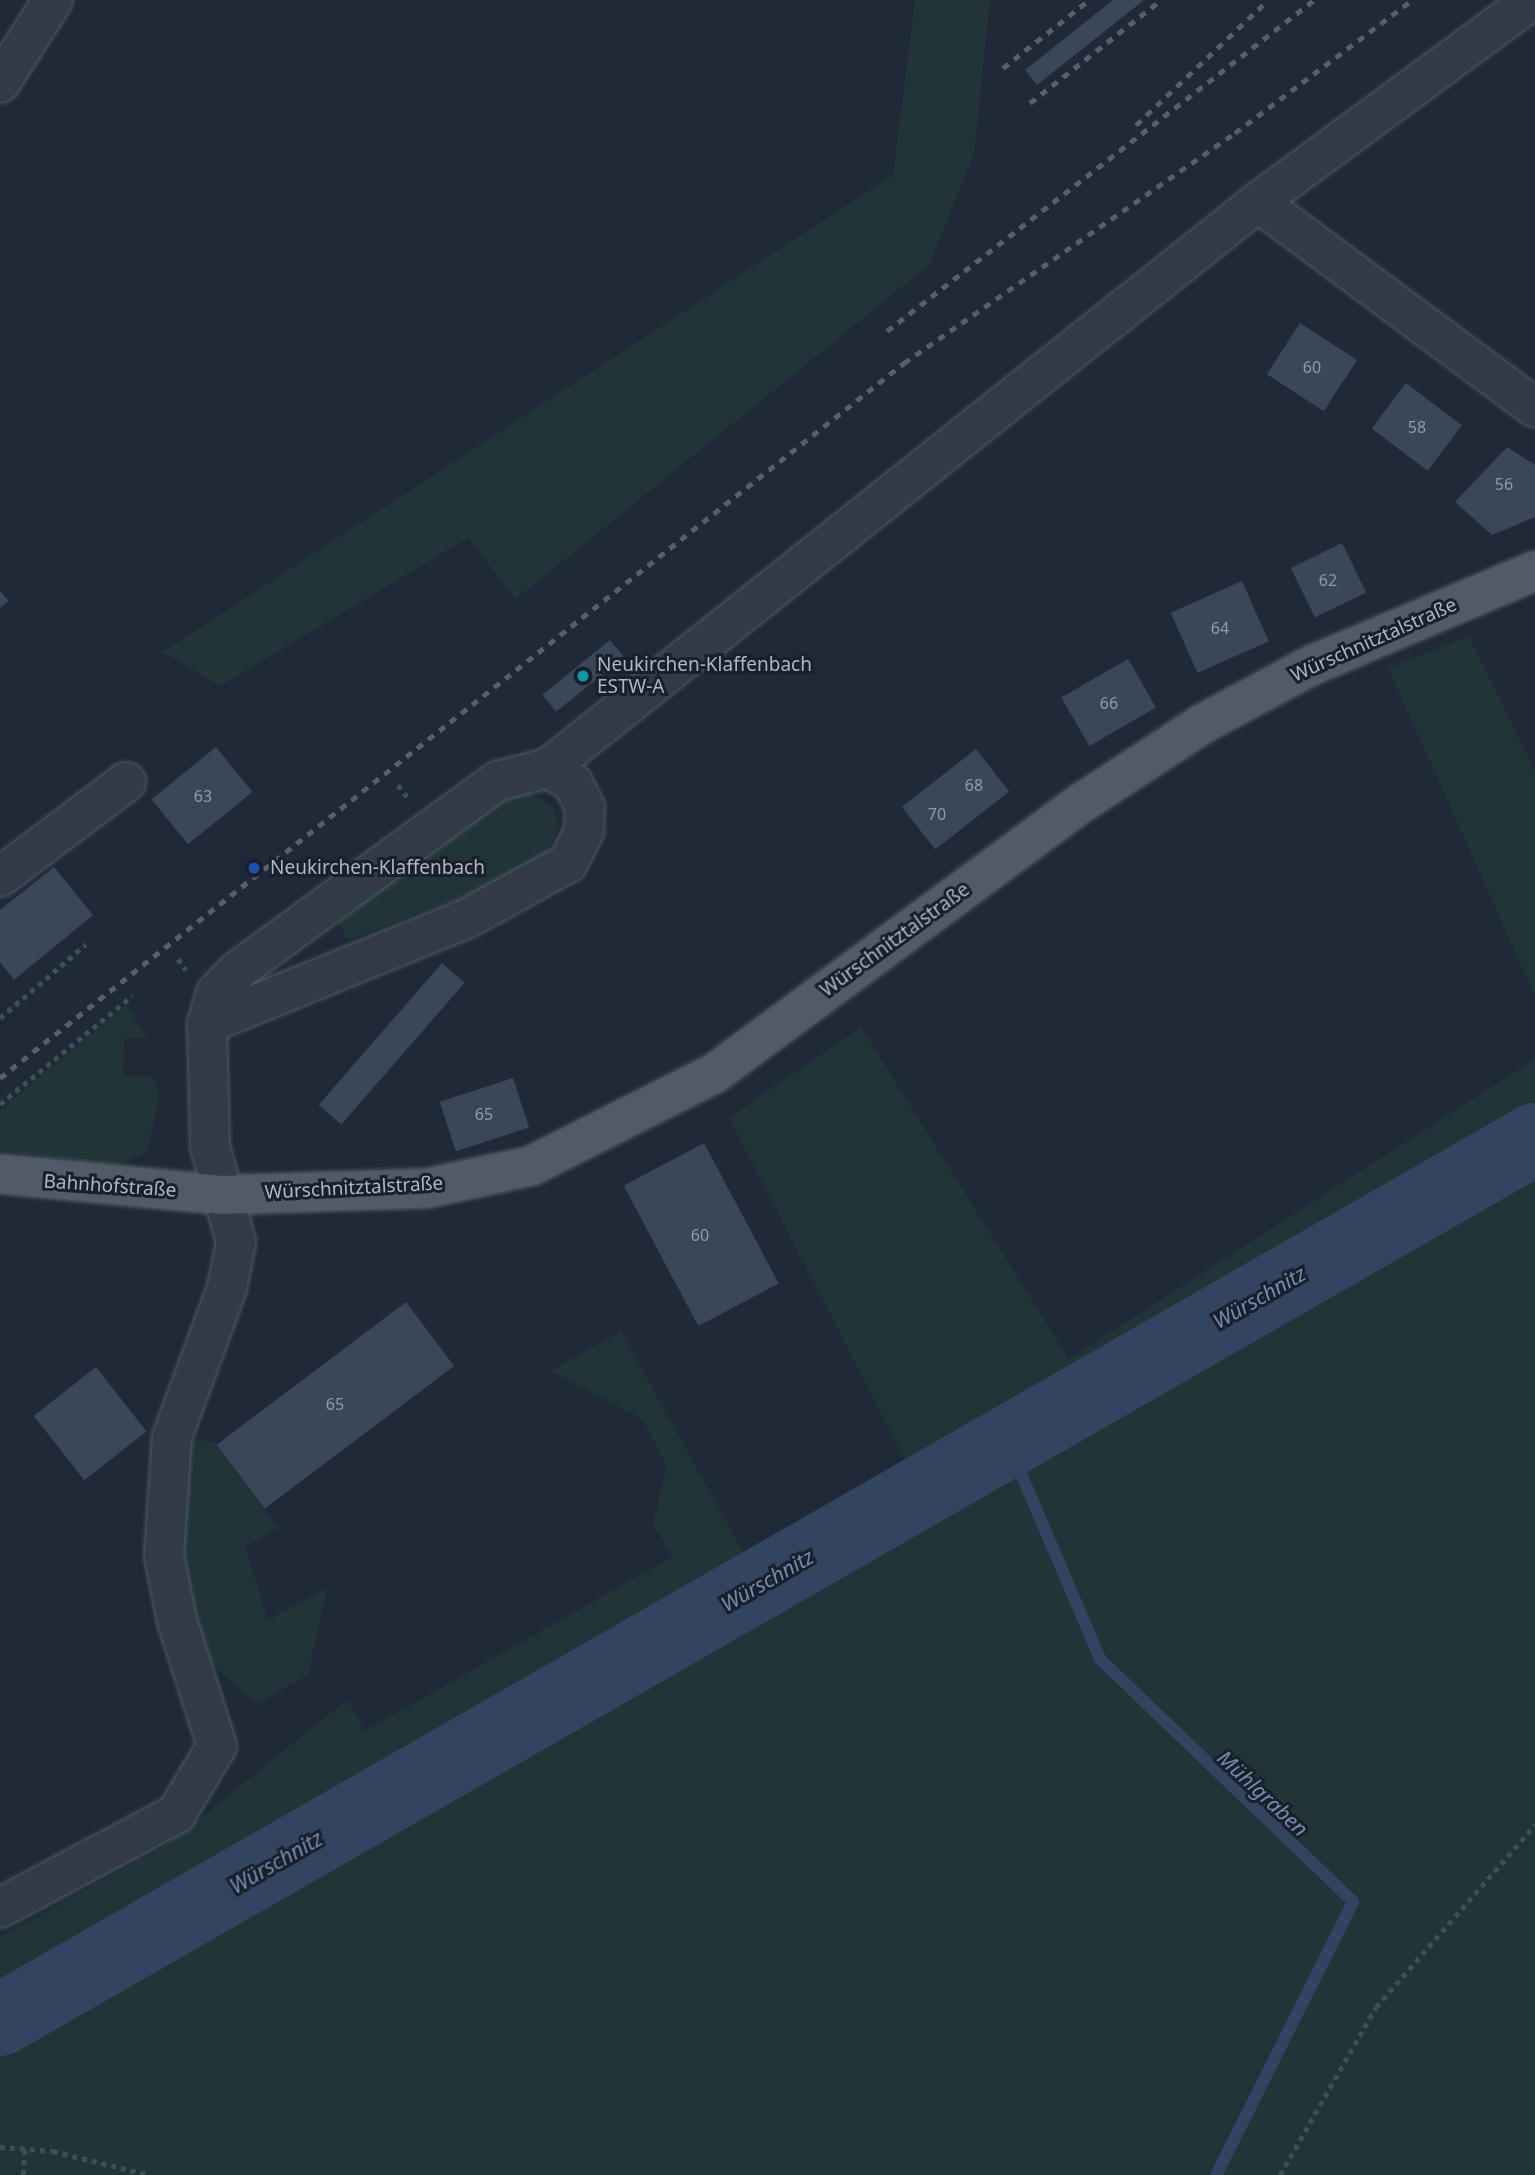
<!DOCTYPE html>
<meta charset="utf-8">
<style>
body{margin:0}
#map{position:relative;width:1535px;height:2175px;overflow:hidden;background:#1f2937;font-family:"Noto Sans",sans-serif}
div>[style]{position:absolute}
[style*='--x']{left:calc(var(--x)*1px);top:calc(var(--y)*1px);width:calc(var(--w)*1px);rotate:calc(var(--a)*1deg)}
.green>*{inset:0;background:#213538}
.stream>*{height:12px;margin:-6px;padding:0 6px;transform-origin:6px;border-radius:6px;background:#324460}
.river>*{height:72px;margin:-36px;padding:0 36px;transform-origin:36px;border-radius:36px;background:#324460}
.building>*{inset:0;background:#3b4758;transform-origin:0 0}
.path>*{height:4.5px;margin-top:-2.25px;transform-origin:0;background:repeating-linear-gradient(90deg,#3c5153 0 5px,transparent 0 10px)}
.roads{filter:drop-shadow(0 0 2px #505966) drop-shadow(0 0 2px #505966)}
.minor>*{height:38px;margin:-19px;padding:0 19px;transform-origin:19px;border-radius:19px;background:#333b48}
.major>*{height:38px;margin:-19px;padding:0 19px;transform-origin:19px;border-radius:19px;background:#515a68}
.rail>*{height:5px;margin-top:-2.5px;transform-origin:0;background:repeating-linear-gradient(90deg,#555f6f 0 7px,transparent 0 14px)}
.dots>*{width:19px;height:19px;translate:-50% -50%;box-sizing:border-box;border:4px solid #19202c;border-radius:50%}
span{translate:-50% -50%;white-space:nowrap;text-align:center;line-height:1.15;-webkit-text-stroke:6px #19202c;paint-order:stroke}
.number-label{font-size:16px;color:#909aaa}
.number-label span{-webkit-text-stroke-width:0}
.street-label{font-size:19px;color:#adb6c5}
.poi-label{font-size:19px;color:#adb6c5}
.left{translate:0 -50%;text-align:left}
.water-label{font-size:21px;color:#748cae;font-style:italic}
</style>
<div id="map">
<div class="green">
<i style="clip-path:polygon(915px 0,990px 0,974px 154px,929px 265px,516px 599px,468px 538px,220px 686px,163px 652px,893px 175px)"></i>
<i style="clip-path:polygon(1469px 636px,1535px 771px,1535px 996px,1388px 668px)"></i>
<i style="clip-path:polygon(523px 790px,552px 806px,559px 824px,546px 855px,476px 892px,347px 940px,338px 921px,503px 793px)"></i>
<i style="clip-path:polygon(126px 1005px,146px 1037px,124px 1039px,123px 1076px,152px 1077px,160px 1094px,147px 1152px,113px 1167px,0 1150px,0 1110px)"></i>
<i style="clip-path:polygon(861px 1027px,1069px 1359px,1535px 1059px,1535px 2175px,0 2175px,0 1937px,167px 1845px,347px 1700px,365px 1731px,672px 1557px,653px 1524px,667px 1466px,642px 1419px,551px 1371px,621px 1331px,750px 1565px,911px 1471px,729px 1118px)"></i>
<i style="clip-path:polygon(190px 1438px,216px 1443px,278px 1528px,245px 1547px,268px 1620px,327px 1588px,308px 1675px,257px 1704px,209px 1661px,191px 1609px,180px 1521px)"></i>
</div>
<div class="stream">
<i style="--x:1008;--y:1443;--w:235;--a:66.9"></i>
<i style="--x:1100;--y:1659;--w:351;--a:43.8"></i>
<i style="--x:1353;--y:1902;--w:305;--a:116.6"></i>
</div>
<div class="river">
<i style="--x:0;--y:2020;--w:1770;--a:-29.85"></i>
</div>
<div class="building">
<i style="clip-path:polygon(1113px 0,1144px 0,1037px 85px,1025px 70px)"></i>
<i style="left:1300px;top:323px;width:68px;height:61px;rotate:33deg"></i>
<i style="left:1406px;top:383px;width:70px;height:57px;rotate:37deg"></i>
<i style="clip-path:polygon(1507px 447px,1535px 465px,1535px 517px,1492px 535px,1455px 502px)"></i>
<i style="left:1342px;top:543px;width:55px;height:57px;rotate:64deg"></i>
<i style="left:1242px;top:581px;width:66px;height:78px;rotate:66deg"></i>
<i style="clip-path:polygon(0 591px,9px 601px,0 608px)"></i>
<i style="left:610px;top:640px;width:22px;height:87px;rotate:51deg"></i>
<i style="left:1128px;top:659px;width:56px;height:77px;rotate:60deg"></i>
<i style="left:216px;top:747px;width:58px;height:83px;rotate:51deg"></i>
<i style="left:976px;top:749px;width:54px;height:94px;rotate:52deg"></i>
<i style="clip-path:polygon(54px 867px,93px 915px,14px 980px,0 962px,0 910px)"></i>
<i style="left:442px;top:963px;width:30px;height:188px;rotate:41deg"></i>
<i style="left:513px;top:1078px;width:52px;height:77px;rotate:72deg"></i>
<i style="left:704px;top:1143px;width:159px;height:91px;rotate:62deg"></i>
<i style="left:406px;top:1302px;width:80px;height:237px;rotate:53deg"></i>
<i style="left:96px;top:1367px;width:82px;height:79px;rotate:52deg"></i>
</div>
<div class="path">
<i style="--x:398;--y:785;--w:16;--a:52"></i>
<i style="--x:178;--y:959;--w:14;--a:54"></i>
<i style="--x:0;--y:1018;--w:113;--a:-40.7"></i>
<i style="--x:0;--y:1104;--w:171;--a:-39.3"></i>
<i style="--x:0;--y:2147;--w:53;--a:4.3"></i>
<i style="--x:53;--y:2151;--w:99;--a:14"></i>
<i style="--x:23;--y:2175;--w:26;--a:-86"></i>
<i style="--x:1280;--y:2175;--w:193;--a:-60.3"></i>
<i style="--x:1376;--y:2007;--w:242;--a:-48.9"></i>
</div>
<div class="roads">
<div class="minor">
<i style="--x:0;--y:83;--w:98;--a:-57.4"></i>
<i style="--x:1258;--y:202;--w:340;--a:-36.4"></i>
<i style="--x:0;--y:877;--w:158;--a:-37"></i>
<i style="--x:207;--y:1024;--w:279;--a:-22.1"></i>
<i style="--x:466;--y:919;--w:116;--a:-28.8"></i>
<i style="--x:568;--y:863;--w:36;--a:-63"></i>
<i style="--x:584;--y:831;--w:24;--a:-88"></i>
<i style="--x:585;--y:807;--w:27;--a:-117"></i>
<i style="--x:573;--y:783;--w:29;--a:-149"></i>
<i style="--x:0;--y:1908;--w:200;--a:-28.1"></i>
<i style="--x:176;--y:1814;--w:79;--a:-58.9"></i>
<i style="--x:217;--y:1746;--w:131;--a:-107.7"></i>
<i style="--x:177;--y:1621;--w:66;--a:-101.3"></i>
<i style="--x:164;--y:1556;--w:119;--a:-86.2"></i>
<i style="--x:172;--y:1437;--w:159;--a:-69.7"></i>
<i style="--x:227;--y:1288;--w:47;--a:-78.9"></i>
<i style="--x:236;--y:1242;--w:99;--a:-105.2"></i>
<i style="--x:210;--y:1146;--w:122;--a:-91.4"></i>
<i style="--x:207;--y:1024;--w:32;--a:-74"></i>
<i style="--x:216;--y:993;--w:30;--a:-46"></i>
<i style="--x:237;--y:971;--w:323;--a:-36.1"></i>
<i style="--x:498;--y:781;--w:52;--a:-14.6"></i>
<i style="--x:548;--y:768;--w:908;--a:-38.56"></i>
<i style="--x:1258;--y:202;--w:345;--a:36.6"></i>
</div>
<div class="major">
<i style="--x:0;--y:1174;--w:222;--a:5.4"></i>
<i style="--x:221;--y:1195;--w:207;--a:-1.9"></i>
<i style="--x:428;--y:1188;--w:105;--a:-12.1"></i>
<i style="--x:531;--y:1166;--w:206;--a:-26.8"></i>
<i style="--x:715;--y:1073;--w:457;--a:-36.4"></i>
<i style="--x:1083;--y:802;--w:142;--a:-33.2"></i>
<i style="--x:1202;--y:724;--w:125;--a:-28.2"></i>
<i style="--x:1312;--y:665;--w:242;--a:-22.9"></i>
</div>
</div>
<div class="rail">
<i style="--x:1003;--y:68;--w:110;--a:-38.3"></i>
<i style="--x:1030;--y:103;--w:167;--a:-38.2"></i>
<i style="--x:1136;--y:125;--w:182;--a:-43.4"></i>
<i style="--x:887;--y:331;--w:540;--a:-37.78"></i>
<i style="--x:0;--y:1078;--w:1153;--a:-38.34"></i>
<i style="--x:904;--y:363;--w:403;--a:-34.8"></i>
<i style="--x:1235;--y:133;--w:221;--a:-36.9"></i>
</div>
<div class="dots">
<i style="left:583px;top:676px;background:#0f9aa8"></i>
<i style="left:254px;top:868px;background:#1a4fb4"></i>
</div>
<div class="number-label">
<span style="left:1312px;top:367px">60</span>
<span style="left:1417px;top:427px">58</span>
<span style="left:1504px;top:484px">56</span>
<span style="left:1328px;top:580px">62</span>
<span style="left:1220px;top:628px">64</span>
<span style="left:1109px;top:703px">66</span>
<span style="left:974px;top:785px">68</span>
<span style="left:203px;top:796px">63</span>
<span style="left:937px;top:814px">70</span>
<span style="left:484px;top:1114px">65</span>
<span style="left:700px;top:1235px">60</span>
<span style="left:335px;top:1404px">65</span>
</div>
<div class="street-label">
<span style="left:1374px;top:640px;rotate:-24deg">Würschnitztalstraße</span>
<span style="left:895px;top:940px;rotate:-36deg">Würschnitztalstraße</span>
<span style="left:110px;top:1186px;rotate:4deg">Bahnhofstraße</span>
<span style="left:354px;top:1188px;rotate:-3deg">Würschnitztalstraße</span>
</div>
<div class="poi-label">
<span class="left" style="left:597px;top:676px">Neukirchen-Klaffenbach<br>ESTW-A</span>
<span class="left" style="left:270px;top:868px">Neukirchen-Klaffenbach</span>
</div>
<div class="water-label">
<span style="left:1259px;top:1297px;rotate:-30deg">Würschnitz</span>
<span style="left:767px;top:1580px;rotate:-30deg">Würschnitz</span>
<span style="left:1263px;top:1793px;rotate:43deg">Mühlgraben</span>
<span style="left:276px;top:1862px;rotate:-30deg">Würschnitz</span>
</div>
</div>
